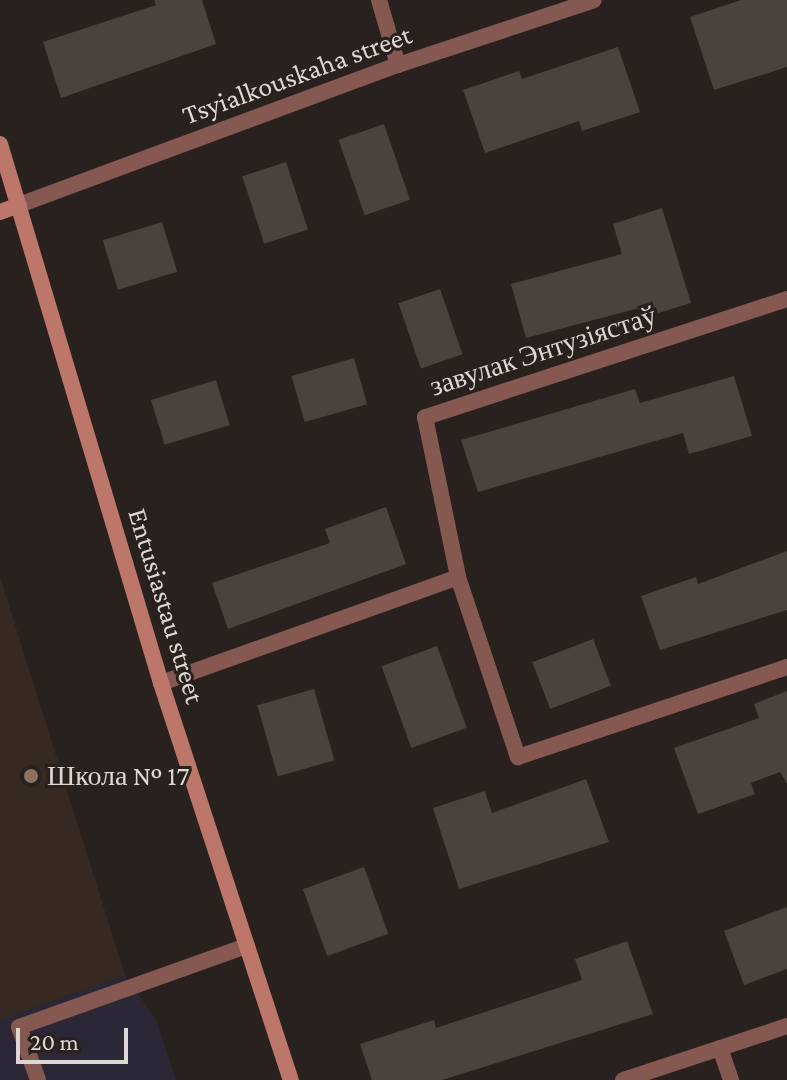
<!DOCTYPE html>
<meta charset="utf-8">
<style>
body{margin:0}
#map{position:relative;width:787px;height:1080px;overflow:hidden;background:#29211d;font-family:"Crimson Pro",serif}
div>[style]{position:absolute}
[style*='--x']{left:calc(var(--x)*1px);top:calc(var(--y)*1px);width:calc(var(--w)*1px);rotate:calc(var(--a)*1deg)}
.industrial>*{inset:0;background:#2c2737}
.built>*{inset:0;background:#362922}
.building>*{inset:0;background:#4a423c;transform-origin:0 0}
.service>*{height:16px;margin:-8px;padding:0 8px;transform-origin:8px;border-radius:8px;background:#855951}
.minor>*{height:16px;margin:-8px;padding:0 8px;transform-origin:8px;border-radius:8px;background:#855951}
.tertiary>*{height:16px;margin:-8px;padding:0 8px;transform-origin:8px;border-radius:8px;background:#855951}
.secondary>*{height:16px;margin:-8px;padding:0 8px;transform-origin:8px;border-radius:8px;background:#bc776a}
.dots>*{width:22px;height:22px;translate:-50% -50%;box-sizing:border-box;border:4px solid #29211d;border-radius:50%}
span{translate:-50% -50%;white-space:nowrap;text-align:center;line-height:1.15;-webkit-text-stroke:6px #29211d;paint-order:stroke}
.street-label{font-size:28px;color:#ddd7d4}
.poi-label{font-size:28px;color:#ddd7d4}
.left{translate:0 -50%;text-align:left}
.scale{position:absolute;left:16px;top:1028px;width:112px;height:36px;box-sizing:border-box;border:4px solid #ddd7d4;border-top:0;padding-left:10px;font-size:24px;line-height:28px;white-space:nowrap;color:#ddd7d4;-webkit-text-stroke:6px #29211d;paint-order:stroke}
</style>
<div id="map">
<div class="industrial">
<i style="clip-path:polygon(125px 975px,156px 1020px,176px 1080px,0 1080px,0 1020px)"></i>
</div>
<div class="built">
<i style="clip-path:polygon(0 577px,125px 975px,0 1020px)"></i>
</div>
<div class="building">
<i style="clip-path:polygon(154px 0,202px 0,216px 44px,61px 98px,43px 42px,156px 5px)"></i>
<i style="clip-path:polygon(741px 0,787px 0,787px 67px,714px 90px,690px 17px)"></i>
<i style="clip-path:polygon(618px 47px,640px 112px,582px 131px,579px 121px,485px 153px,463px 90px,519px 71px,522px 79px)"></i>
<i style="left:384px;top:124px;width:80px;height:48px;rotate:71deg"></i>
<i style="left:286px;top:162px;width:71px;height:46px;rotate:72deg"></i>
<i style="clip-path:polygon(662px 208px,691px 303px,642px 318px,639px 308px,526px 338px,511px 284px,622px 254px,613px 224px)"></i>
<i style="left:162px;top:222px;width:52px;height:62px;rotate:73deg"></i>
<i style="left:440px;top:289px;width:69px;height:44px;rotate:71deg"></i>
<i style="left:354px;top:358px;width:48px;height:65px;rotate:74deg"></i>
<i style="clip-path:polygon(734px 376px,752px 436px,689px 454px,683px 433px,478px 492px,461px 440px,635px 389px,640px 403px)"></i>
<i style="left:216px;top:380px;width:47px;height:68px;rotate:73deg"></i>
<i style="clip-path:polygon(386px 507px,406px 564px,228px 629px,212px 583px,330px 543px,325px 529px)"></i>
<i style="clip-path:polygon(787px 551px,787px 610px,660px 650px,641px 596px,696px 577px,698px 584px)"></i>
<i style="left:593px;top:639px;width:50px;height:65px;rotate:69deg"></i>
<i style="left:437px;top:646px;width:87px;height:59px;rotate:70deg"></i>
<i style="left:314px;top:689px;width:74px;height:59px;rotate:74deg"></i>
<i style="clip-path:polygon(787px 691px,787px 784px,780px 772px,751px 783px,755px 794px,698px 814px,674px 748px,759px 718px,754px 704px)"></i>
<i style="clip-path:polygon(586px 779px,609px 842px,459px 889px,433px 808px,485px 791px,492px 813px)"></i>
<i style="left:364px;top:867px;width:71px;height:65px;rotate:70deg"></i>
<i style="clip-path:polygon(787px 907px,787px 969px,744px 985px,724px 931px)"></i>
<i style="clip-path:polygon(627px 941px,653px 1014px,442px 1080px,372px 1080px,360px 1044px,434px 1020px,436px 1028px,582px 980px,575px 959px)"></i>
</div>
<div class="service">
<i style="--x:38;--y:1080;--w:56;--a:-109.7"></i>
<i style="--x:19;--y:1027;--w:242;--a:-19.6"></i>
</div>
<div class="minor">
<i style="--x:379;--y:0;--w:68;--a:73.7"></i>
<i style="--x:787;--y:299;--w:381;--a:161.9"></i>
<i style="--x:425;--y:417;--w:163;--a:78.3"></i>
<i style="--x:458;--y:577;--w:190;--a:71.6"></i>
<i style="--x:518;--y:757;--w:284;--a:-18.5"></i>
<i style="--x:161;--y:683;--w:315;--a:-19.6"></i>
<i style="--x:720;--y:1048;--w:34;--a:71"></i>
<i style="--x:623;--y:1080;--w:173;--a:-18.2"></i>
</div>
<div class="tertiary">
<i style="--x:19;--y:205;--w:404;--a:-20.3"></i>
<i style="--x:398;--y:65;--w:206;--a:-18.3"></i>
</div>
<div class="secondary">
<i style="--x:0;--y:144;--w:563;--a:73.37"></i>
<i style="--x:161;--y:683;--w:418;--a:71.9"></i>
<i style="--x:0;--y:212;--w:20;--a:-20"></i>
</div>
<div class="dots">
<i style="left:31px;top:776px;background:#8d6e63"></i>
</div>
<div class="street-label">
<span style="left:297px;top:75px;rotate:-20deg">Tsyialkouskaha street</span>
<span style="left:543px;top:351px;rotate:-18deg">завулак Энтузіястаў</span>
<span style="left:166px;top:606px;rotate:73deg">Entusiastau street</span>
</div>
<div class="poi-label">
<span class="left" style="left:47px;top:776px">Школа № 17</span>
</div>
<div class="scale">20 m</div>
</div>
